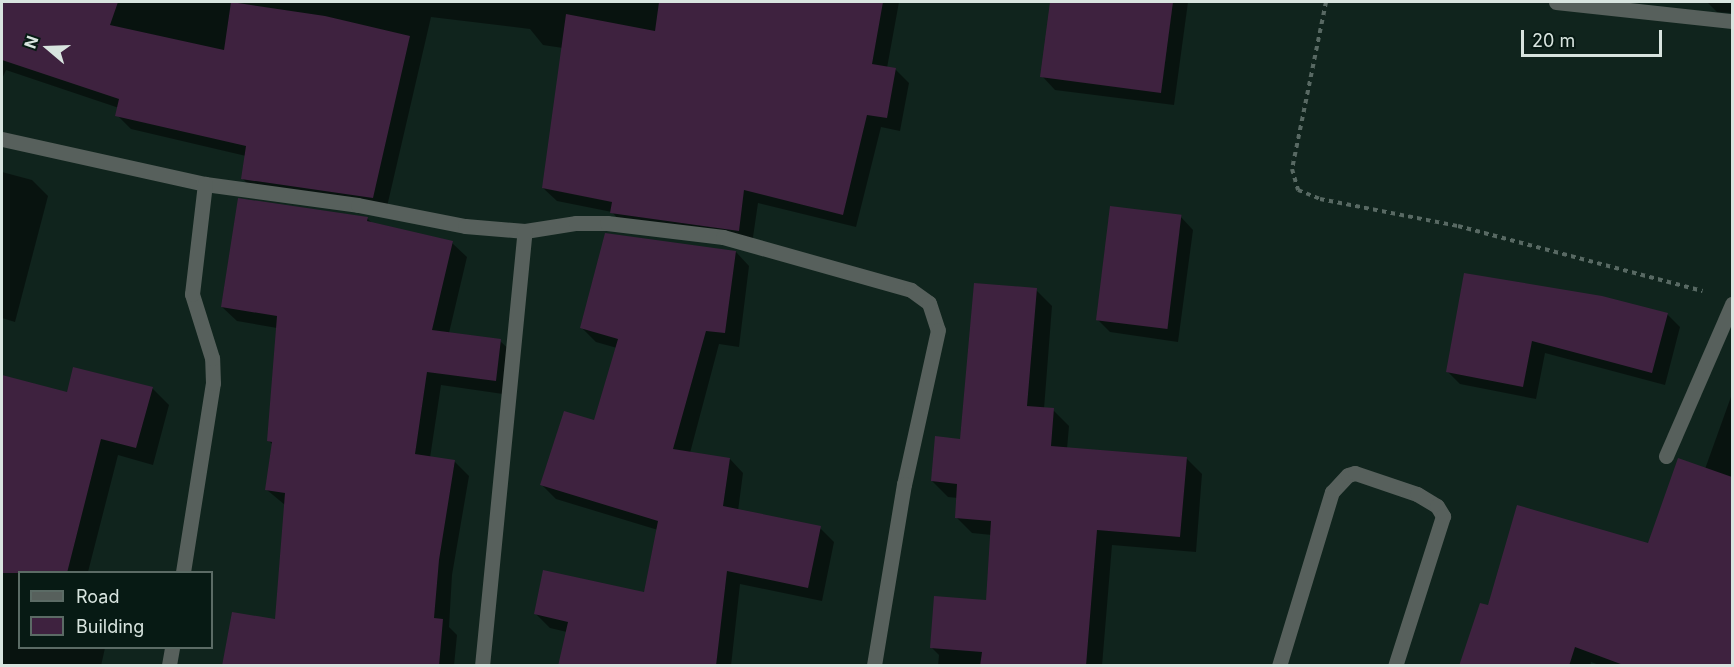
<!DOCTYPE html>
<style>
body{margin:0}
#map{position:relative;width:1734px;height:667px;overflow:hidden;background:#10241d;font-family:Inter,sans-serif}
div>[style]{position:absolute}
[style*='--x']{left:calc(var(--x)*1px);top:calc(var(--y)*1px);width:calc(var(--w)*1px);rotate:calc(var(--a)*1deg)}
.shadow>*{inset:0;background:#0007}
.building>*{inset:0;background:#3e223f;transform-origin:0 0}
.path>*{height:4px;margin-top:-2px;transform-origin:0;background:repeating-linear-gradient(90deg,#586963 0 4.5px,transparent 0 9px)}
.service>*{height:15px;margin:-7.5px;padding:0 7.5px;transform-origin:7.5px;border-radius:7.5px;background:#57605c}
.minor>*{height:15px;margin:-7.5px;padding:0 7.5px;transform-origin:7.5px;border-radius:7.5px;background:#57605c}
span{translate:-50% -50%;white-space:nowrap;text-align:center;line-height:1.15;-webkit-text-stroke:4.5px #071a14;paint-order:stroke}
.frame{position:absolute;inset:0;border:3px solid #d8e4df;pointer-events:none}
.legend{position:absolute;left:18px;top:571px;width:195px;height:78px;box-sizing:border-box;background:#071a14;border:2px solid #5b6b65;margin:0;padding:8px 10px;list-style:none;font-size:18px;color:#d8e4df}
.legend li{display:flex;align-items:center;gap:12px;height:30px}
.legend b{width:30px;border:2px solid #5b6b65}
.north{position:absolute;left:18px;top:18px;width:60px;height:60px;-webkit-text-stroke:4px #071a14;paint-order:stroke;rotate:289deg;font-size:16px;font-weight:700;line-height:24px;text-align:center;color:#d8e4df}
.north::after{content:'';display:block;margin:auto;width:21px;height:27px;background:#d8e4df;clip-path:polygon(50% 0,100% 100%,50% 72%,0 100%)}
.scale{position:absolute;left:1521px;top:30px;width:141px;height:27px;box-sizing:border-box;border:3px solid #d8e4df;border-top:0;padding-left:8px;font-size:18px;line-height:21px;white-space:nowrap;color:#d8e4df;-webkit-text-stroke:4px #071a14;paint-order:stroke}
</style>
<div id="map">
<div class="shadow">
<i style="clip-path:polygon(2px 2px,899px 2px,887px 68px,895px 69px,909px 83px,900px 131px,881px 127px,856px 227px,758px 203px,752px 244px,625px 227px,612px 212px,557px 201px,543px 188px,563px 48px,543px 45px,530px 29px,431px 17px,386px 211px,256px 192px,243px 179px,246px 156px,131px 129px,117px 115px,119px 108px,6px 70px,2px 79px)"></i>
<i style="clip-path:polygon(1052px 2px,1188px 2px,1174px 105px,1055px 90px,1042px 76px)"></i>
<i style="clip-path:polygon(1707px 2px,1732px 2px,1732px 13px,1717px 12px)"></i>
<i style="clip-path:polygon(2px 172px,32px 180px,48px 196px,15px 322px,2px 318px)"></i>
<i style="clip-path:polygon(1180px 216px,1193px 230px,1178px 342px,1110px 332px,1097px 319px)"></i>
<i style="clip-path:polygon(367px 218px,373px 224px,452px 243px,467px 257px,449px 333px,500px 341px,515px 355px,510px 395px,441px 385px,430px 458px,455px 462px,469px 476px,452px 575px,449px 627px,457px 635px,454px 666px,224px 666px,276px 621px,285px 505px,267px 490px,273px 445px,269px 441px,277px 328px,237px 321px,222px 307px)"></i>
<i style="clip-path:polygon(736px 252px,749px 266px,739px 347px,719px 344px,690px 453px,730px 459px,743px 473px,738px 511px,820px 528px,834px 542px,822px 601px,740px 584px,731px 666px,560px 666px,567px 632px,550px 628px,536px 614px,645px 593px,658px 530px,556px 499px,542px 485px,595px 422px,617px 348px,596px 342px,582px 328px)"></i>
<i style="clip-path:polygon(1465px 275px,1667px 314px,1680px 327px,1665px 385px,1545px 353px,1536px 399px,1460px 384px,1447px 371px)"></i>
<i style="clip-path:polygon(1036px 290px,1052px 306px,1044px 409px,1053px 410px,1069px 426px,1067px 449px,1186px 458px,1202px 474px,1196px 552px,1112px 545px,1102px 666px,938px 666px,939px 655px,931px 647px,987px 602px,992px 535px,972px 533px,956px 517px,958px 498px,948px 497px,932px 481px,962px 440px)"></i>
<i style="clip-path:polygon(25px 383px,68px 394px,152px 388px,169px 405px,153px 465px,118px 455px,88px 572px,20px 572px,20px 648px,105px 648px,101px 666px,2px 666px,2px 474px)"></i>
<i style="clip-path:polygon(1732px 394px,1732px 666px,1602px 666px,1591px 662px,1590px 666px,1462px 666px,1489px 607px,1649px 545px,1705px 469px)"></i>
</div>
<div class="building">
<i style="clip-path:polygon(2px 2px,118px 2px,110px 25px,224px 50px,231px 2px,325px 16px,410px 36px,373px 198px,241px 179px,246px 146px,115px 116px,119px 99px,2px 60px)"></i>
<i style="clip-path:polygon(659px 2px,883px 2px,872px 64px,896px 68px,887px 118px,867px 115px,843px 215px,744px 190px,739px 231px,610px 213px,612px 202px,542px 188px,566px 14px,655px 31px)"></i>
<i style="clip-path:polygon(1050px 2px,1173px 2px,1161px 93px,1040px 77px)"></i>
<i style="clip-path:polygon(238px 198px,368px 217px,367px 221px,453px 241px,432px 330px,501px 339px,496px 381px,427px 372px,415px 454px,455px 460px,439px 560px,434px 618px,443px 619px,439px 666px,222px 666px,232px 612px,275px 619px,285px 493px,265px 490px,272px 442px,267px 441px,277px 316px,221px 307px)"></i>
<i style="left:1110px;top:206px;width:72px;height:115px;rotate:7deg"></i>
<i style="clip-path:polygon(605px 233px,736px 251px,725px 333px,706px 331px,673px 449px,730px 458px,723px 506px,821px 526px,808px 588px,727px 571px,716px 666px,558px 666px,568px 622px,534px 614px,543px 570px,644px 592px,658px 521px,540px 485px,564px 411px,594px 420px,618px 339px,580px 328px)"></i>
<i style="clip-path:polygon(1464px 273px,1602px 296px,1668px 313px,1652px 373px,1532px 341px,1523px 387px,1446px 372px)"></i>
<i style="clip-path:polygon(974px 283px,1037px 288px,1027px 406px,1054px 408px,1051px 446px,1187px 457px,1180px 537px,1097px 530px,1086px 666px,980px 666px,982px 652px,930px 648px,934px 596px,986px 600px,991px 521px,955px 518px,957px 484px,931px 481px,935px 436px,960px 439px)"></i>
<i style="clip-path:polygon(73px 367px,153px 387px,136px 448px,101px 439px,67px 573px,2px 573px,2px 375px,67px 392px)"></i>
<i style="clip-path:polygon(1678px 458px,1732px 477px,1732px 666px,1626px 666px,1575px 647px,1569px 666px,1459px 666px,1480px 603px,1488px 605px,1517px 505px,1648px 543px)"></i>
</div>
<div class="path">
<i style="--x:1326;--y:2;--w:170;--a:101.5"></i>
<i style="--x:1292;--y:169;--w:22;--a:74"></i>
<i style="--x:1298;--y:190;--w:24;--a:22"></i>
<i style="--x:1320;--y:199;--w:141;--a:11.1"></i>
<i style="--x:1458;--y:226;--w:253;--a:14.9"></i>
</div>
<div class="service">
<i style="--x:1279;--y:666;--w:182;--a:-73.1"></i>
<i style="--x:1332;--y:492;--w:23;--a:-47"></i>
<i style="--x:1348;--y:475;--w:7;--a:-16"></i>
<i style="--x:1355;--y:473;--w:65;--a:18.7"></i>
<i style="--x:1417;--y:494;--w:23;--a:31"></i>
<i style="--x:1437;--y:506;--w:12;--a:59"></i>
<i style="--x:1443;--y:516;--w:157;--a:107.7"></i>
</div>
<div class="minor">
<i style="--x:1556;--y:2;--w:177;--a:6.2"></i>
<i style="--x:2;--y:139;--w:208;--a:12.5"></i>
<i style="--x:205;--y:184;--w:154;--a:7.8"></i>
<i style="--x:358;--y:205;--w:109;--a:11.1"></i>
<i style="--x:465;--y:226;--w:60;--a:4.8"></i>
<i style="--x:525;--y:231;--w:52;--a:-8.9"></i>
<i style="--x:576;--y:223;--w:31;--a:0"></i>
<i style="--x:607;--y:223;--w:117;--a:6.9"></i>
<i style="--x:723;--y:237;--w:195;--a:15.7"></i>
<i style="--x:911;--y:290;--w:22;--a:36"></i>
<i style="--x:929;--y:303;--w:28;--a:72"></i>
<i style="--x:938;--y:330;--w:158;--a:102.4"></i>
<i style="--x:904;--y:484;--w:184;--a:99.4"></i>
<i style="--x:1666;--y:456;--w:166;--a:-66.5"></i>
<i style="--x:183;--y:572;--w:191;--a:-81"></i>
<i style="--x:213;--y:383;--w:25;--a:-92"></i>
<i style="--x:212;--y:358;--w:67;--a:-107.4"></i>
<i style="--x:192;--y:294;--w:111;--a:-83.3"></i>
<i style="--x:169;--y:665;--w:17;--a:-80"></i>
<i style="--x:482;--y:666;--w:437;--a:-84.4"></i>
</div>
<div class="frame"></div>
<ul class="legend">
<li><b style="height:8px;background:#57605c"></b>Road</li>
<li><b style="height:16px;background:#3e223f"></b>Building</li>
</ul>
<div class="north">N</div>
<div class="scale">20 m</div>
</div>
